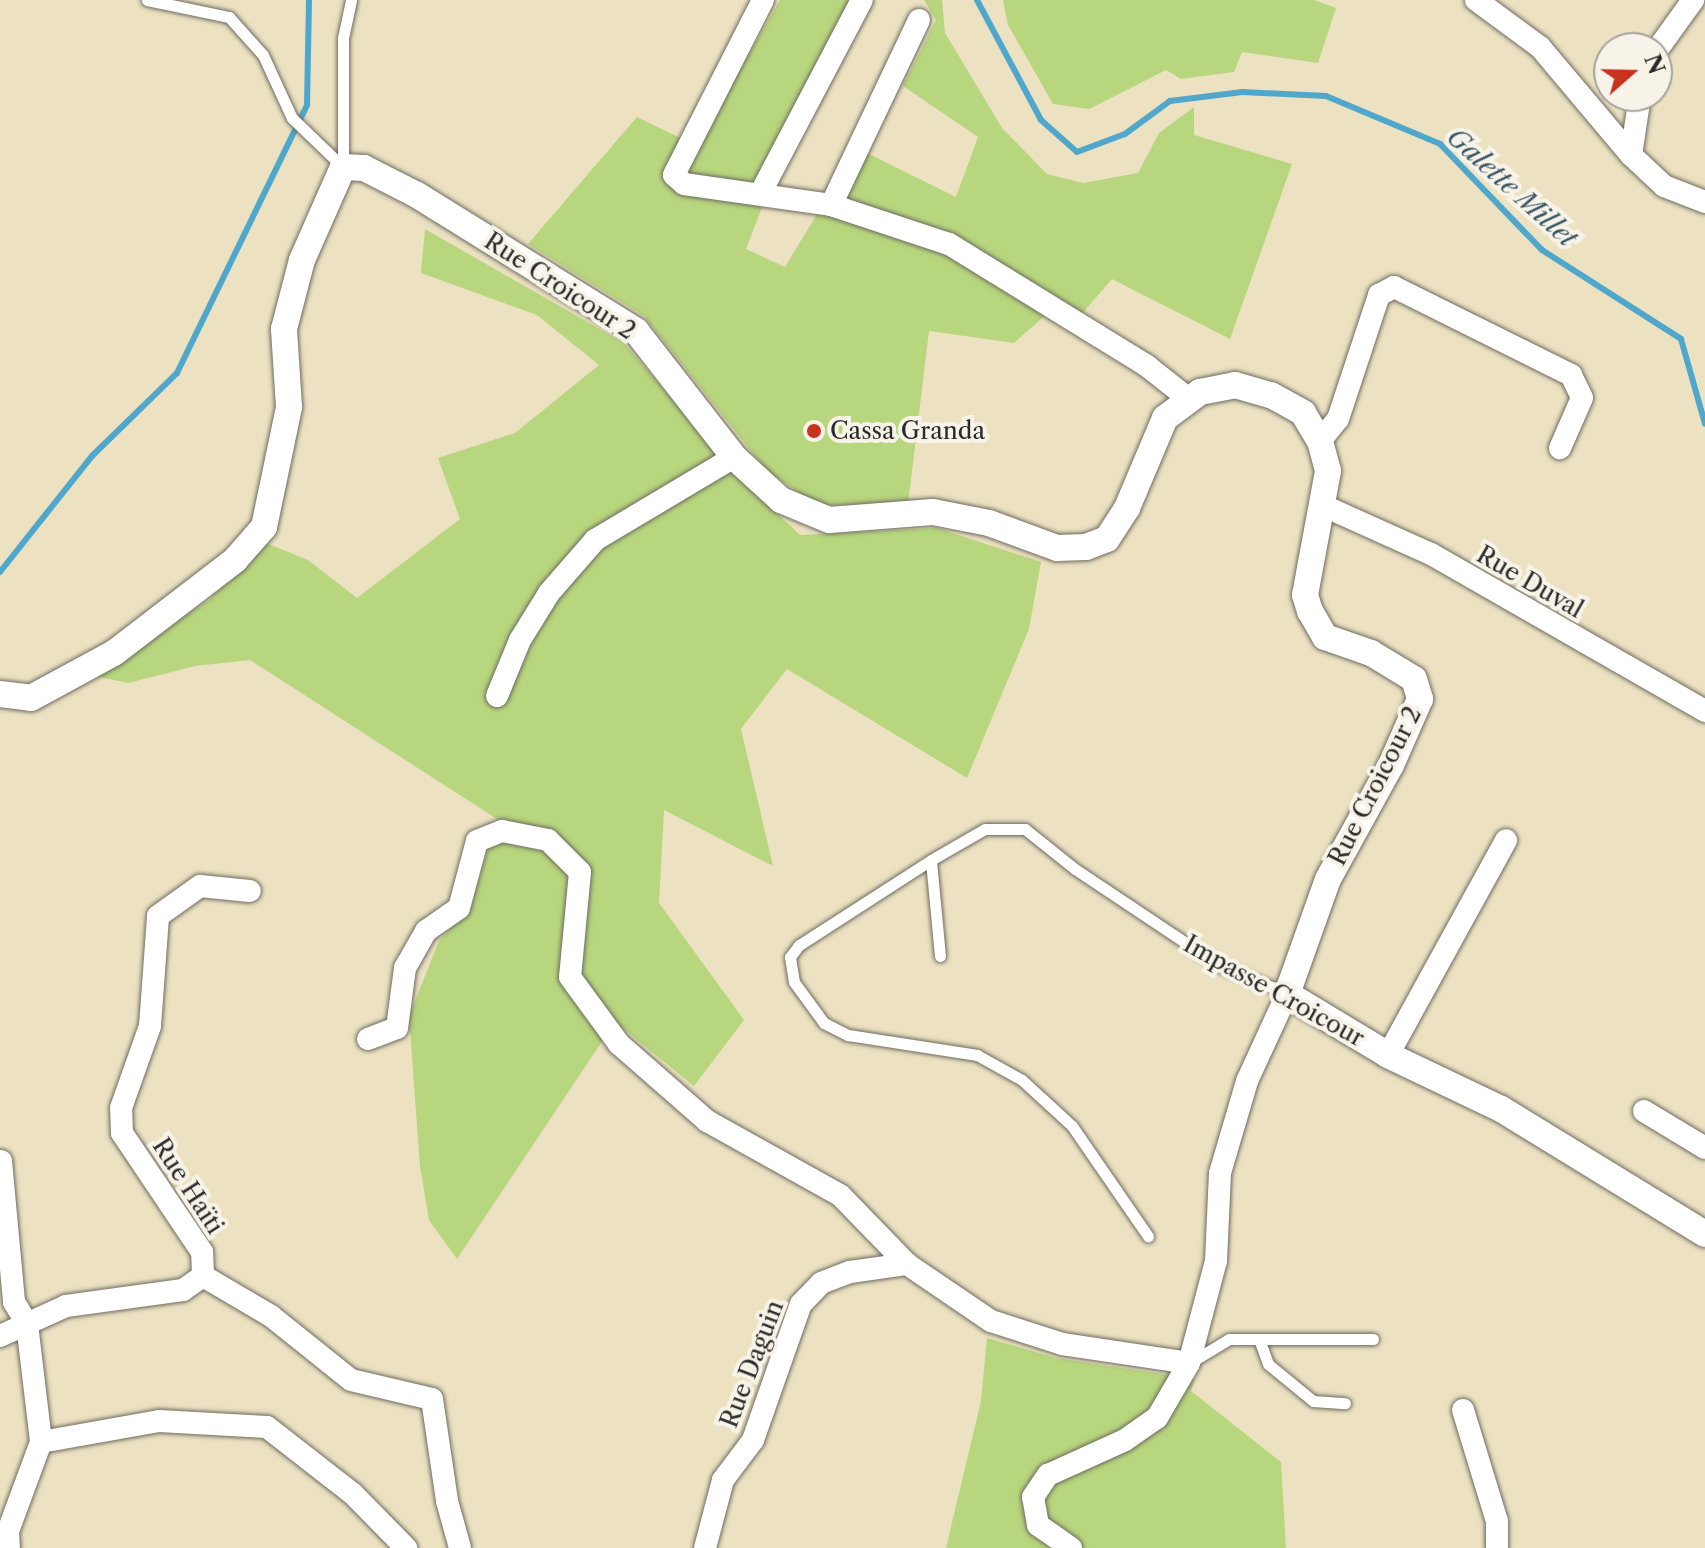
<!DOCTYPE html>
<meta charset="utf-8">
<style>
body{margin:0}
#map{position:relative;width:1705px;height:1548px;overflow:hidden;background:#ece2c2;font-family:"Libre Caslon Text",serif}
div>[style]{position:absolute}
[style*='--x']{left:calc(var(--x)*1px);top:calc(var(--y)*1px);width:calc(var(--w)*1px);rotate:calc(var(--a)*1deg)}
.green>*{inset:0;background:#b7d67d}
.stream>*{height:6px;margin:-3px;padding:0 3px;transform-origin:3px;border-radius:3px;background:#50a7cc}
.roads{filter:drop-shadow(0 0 2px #6f6b60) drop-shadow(0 0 2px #6f6b60)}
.service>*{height:11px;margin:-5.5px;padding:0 5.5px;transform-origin:5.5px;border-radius:5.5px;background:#fff}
.minor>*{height:22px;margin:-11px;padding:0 11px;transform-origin:11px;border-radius:11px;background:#fff}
.tertiary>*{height:26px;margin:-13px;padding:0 13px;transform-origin:13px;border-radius:13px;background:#fff}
.dots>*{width:22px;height:22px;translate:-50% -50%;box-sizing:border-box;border:4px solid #f7f3e8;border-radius:50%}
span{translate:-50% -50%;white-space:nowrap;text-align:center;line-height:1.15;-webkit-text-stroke:8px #f7f3e8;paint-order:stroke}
.street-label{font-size:24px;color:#2b2b2b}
.poi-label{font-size:24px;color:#2b2b2b}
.left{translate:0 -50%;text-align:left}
.water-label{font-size:26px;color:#385663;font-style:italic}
.north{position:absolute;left:1593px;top:32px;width:80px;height:80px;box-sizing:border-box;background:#f7f3e8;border:2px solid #a5a39c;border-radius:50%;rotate:70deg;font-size:22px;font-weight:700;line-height:32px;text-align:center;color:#2b2b2b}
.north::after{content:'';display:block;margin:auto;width:28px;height:36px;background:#c8321e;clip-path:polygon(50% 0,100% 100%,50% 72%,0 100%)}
</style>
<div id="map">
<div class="green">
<i style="clip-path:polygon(780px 0,872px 0,773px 179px,746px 249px,785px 267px,857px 148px,956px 197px,978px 137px,903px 86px,936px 20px,924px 0,942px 0,945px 33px,1002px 128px,1047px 174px,1083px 183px,1138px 173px,1159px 133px,1194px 107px,1194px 135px,1292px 164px,1230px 339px,1112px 279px,1080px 316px,1060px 302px,1014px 343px,929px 331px,908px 504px,818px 505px,767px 471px,644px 316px,528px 244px,637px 117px,697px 146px)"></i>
<i style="clip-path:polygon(1003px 0,1314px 0,1336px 8px,1318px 63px,1242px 52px,1234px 72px,1181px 79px,1166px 70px,1089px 109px,1053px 104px,1008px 25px)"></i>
<i style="clip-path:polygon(425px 229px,624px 343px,738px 477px,800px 535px,937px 528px,1041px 562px,1029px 629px,967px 778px,787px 669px,741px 729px,773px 866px,664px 810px,659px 903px,744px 1020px,694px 1086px,615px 1022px,457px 1259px,429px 1220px,420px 1166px,409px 1016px,439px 941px,471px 906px,497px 819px,250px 660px,195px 666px,128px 683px,90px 675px,208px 601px,266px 543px,308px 560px,357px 598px,460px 519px,438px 458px,515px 433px,599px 365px,537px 315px,421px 273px)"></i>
<i style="clip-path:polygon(987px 1338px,1056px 1358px,1195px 1379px,1191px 1391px,1281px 1462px,1286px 1548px,946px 1548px,981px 1401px)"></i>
</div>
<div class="stream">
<i style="--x:977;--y:0;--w:136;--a:61.9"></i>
<i style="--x:1041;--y:120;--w:48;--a:41.6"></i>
<i style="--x:1077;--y:152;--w:51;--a:-20.6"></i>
<i style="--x:1125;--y:134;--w:56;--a:-36.3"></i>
<i style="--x:1170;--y:101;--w:73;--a:-7.1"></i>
<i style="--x:1242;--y:92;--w:84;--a:2.7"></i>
<i style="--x:1326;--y:96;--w:124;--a:22.8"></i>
<i style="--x:1440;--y:144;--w:147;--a:46.1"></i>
<i style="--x:1542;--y:250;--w:165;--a:32.6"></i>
<i style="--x:1681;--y:339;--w:88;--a:74.2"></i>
<i style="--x:0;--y:572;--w:148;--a:-51.6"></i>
<i style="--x:92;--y:456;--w:119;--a:-44.3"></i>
<i style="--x:177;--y:373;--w:298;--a:-64.1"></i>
<i style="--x:307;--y:105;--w:105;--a:-88.9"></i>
</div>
<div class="roads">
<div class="service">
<i style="--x:147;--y:0;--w:84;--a:11.7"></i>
<i style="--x:229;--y:17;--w:51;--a:48.2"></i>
<i style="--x:263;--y:55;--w:69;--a:65.3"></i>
<i style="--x:292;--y:118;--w:71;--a:43.9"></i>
<i style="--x:343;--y:167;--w:129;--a:-90"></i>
<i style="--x:343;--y:38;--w:39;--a:-78"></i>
<i style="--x:931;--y:860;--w:157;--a:147.2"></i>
<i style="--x:799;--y:945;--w:15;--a:127"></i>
<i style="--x:790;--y:957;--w:25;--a:81"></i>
<i style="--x:794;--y:982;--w:51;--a:53.8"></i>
<i style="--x:824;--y:1023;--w:27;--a:27"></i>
<i style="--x:848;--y:1035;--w:131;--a:8.8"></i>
<i style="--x:977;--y:1055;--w:51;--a:29.1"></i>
<i style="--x:1022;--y:1080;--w:68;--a:42.6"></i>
<i style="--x:1072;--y:1126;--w:134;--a:55.4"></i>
<i style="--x:940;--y:956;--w:96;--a:-95.4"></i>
<i style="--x:931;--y:860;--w:62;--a:-29.9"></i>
<i style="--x:985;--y:829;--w:40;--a:0"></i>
<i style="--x:1025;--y:829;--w:64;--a:38.7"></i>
<i style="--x:1075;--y:869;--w:177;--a:33.7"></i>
<i style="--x:1222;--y:967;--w:70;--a:21.8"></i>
<i style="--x:1259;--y:1339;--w:27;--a:70"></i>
<i style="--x:1268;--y:1364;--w:58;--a:39.4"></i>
<i style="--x:1313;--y:1401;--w:32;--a:4"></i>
<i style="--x:1191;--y:1362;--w:44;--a:-31.2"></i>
<i style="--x:1229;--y:1339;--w:144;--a:0"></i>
</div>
<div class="minor">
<i style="--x:763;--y:0;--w:196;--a:117"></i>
<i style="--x:674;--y:175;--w:13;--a:42"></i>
<i style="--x:684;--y:184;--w:148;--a:8.1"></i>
<i style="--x:1476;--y:0;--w:79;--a:36.3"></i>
<i style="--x:1540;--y:47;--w:141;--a:49.9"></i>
<i style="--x:1631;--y:155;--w:45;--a:43.2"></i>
<i style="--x:1664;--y:186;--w:44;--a:21.3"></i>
<i style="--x:919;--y:20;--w:205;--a:115.4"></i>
<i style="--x:831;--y:205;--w:124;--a:18.3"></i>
<i style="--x:949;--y:244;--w:233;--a:31.6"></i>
<i style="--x:1147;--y:366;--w:55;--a:38.3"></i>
<i style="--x:1657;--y:50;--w:62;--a:-54.2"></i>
<i style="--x:1631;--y:155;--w:60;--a:-81.3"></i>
<i style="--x:760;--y:194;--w:219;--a:-62.3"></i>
<i style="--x:1320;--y:441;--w:28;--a:-51"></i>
<i style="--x:1338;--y:419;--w:131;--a:-71.7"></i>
<i style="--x:1379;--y:295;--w:17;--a:-28"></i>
<i style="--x:1394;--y:287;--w:198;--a:26.4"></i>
<i style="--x:1571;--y:375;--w:25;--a:64"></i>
<i style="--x:1582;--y:398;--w:55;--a:113.7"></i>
<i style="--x:1324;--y:506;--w:117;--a:24.2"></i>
<i style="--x:1431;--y:554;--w:316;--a:29.8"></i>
<i style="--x:497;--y:696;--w:61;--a:-67.7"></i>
<i style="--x:520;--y:640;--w:55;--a:-58.3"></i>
<i style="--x:549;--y:593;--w:70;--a:-49"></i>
<i style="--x:595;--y:540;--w:162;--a:-30.8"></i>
<i style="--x:368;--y:1039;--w:31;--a:-21"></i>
<i style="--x:397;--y:1028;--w:61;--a:-82.4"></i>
<i style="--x:405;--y:968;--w:43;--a:-60.4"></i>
<i style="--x:426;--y:931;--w:40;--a:-34.9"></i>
<i style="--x:459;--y:908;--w:69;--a:-75"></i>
<i style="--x:477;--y:841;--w:27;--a:-22"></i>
<i style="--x:502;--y:831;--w:47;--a:11.1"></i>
<i style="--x:548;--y:840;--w:45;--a:45"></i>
<i style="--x:580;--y:872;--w:105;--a:95.4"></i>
<i style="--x:570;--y:977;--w:83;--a:53.8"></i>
<i style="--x:619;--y:1044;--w:117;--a:41.2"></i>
<i style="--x:707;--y:1121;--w:152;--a:29.1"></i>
<i style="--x:840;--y:1195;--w:96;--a:45.8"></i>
<i style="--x:907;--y:1264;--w:102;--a:34.2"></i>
<i style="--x:991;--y:1321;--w:75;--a:17.9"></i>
<i style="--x:1062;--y:1344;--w:128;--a:8.5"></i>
<i style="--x:1388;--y:1055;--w:245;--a:-61.2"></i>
<i style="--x:1644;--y:1111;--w:71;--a:31.2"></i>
<i style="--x:1;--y:1161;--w:142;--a:84.7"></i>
<i style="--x:14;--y:1302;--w:26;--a:59"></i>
<i style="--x:27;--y:1324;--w:119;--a:83.2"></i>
<i style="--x:41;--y:1442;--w:95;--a:110.3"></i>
<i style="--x:8;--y:1531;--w:17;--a:87"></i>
<i style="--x:203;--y:1276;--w:79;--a:30.5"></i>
<i style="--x:271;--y:1316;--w:102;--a:38.7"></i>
<i style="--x:351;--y:1380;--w:83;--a:13.2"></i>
<i style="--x:432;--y:1399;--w:103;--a:81.6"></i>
<i style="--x:447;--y:1501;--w:49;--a:74.5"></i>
<i style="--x:0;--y:1336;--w:72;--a:-24.4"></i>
<i style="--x:66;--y:1306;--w:118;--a:-7.8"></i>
<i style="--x:183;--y:1290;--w:24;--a:-35"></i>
<i style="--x:203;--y:1276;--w:24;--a:-92"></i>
<i style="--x:202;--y:1252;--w:143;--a:-123.9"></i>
<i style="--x:122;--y:1133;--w:25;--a:-92"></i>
<i style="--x:121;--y:1108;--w:87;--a:-70.5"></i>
<i style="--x:150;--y:1026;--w:110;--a:-85.8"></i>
<i style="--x:158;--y:916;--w:52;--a:-35.5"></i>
<i style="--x:200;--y:886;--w:50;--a:5.7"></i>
<i style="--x:1463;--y:1410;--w:116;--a:73"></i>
<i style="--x:1497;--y:1521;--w:27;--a:90"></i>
<i style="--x:41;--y:1442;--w:120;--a:-10.1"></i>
<i style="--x:159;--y:1421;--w:108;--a:3.2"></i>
<i style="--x:267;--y:1427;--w:109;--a:37.9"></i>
<i style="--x:353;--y:1494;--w:76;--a:45.5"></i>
<i style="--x:705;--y:1548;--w:70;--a:-75.2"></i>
<i style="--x:723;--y:1480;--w:50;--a:-53.1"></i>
<i style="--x:753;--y:1440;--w:144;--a:-70.6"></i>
<i style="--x:801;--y:1304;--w:29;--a:-46"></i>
<i style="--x:821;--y:1283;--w:31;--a:-21"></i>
<i style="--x:850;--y:1272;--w:58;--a:-8"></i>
<i style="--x:1071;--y:1548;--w:40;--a:-145.1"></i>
<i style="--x:1038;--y:1525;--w:28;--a:-100"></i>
<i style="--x:1033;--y:1497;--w:27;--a:-56"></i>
<i style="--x:1048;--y:1475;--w:85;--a:-24.4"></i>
<i style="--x:1125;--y:1440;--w:39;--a:-35"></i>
<i style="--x:1157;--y:1418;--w:64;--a:-59.8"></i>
<i style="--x:1189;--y:1363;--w:106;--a:-75.2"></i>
<i style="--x:1216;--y:1261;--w:88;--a:-87.4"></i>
<i style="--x:1220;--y:1173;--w:96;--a:-73.6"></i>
<i style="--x:1247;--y:1081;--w:96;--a:-65.3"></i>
</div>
<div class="tertiary">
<i style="--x:0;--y:694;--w:31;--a:7"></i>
<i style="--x:31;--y:698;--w:94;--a:-28.5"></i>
<i style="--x:114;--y:653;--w:153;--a:-37.5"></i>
<i style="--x:235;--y:560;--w:44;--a:-48.7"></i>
<i style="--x:264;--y:527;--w:123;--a:-78.2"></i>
<i style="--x:289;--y:407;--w:78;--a:-93.7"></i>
<i style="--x:284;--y:329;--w:71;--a:-75.4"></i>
<i style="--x:302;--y:260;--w:102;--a:-66.2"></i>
<i style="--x:343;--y:167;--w:21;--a:3"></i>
<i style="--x:364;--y:168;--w:59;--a:27"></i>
<i style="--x:417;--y:195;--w:258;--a:31.8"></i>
<i style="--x:636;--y:331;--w:160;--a:52.1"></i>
<i style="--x:734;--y:457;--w:64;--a:42.5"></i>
<i style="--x:781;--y:500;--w:52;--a:22.6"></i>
<i style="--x:829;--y:520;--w:104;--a:-4.4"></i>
<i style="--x:933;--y:512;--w:57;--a:11.1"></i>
<i style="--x:989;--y:523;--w:72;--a:20.2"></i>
<i style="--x:1057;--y:548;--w:29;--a:-2"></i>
<i style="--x:1086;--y:547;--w:22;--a:-21"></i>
<i style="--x:1107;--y:539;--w:37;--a:-57"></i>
<i style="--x:1127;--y:508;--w:98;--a:-67.1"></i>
<i style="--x:1165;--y:418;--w:44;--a:-36.6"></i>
<i style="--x:1200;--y:392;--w:36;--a:-11"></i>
<i style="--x:1235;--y:385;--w:37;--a:16"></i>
<i style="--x:1271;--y:395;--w:37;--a:29"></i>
<i style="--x:1303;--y:413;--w:33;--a:59"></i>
<i style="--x:1320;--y:441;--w:31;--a:75"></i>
<i style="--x:1328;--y:471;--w:126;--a:100.5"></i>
<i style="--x:1305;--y:595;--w:17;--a:73"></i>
<i style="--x:1310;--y:611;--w:30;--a:60"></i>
<i style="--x:1325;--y:637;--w:49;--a:19.2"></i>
<i style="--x:1371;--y:653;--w:50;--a:31.2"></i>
<i style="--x:1414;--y:679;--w:21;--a:73"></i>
<i style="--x:1420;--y:699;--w:72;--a:113.7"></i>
<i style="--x:1391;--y:765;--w:130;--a:118.9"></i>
<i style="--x:1328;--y:879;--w:122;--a:109.6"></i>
<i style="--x:1287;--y:994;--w:118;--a:31.1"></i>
<i style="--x:1388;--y:1055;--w:125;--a:25.5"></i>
<i style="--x:1501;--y:1109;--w:239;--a:31.5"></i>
</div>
</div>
<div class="dots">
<i style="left:814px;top:431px;background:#c8321e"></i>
</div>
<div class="street-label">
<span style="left:560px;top:286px;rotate:33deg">Rue Croicour 2</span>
<span style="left:1530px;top:582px;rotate:30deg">Rue Duval</span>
<span style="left:1375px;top:786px;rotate:-63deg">Rue Croicour 2</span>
<span style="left:1274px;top:991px;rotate:29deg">Impasse Croicour</span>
<span style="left:188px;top:1186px;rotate:57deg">Rue Haïti</span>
<span style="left:752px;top:1364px;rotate:-69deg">Rue Daguin</span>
</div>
<div class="poi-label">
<span class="left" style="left:830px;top:431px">Cassa Granda</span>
</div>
<div class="water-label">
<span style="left:1511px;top:188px;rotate:42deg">Galette Millet</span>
</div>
<div class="north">N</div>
</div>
